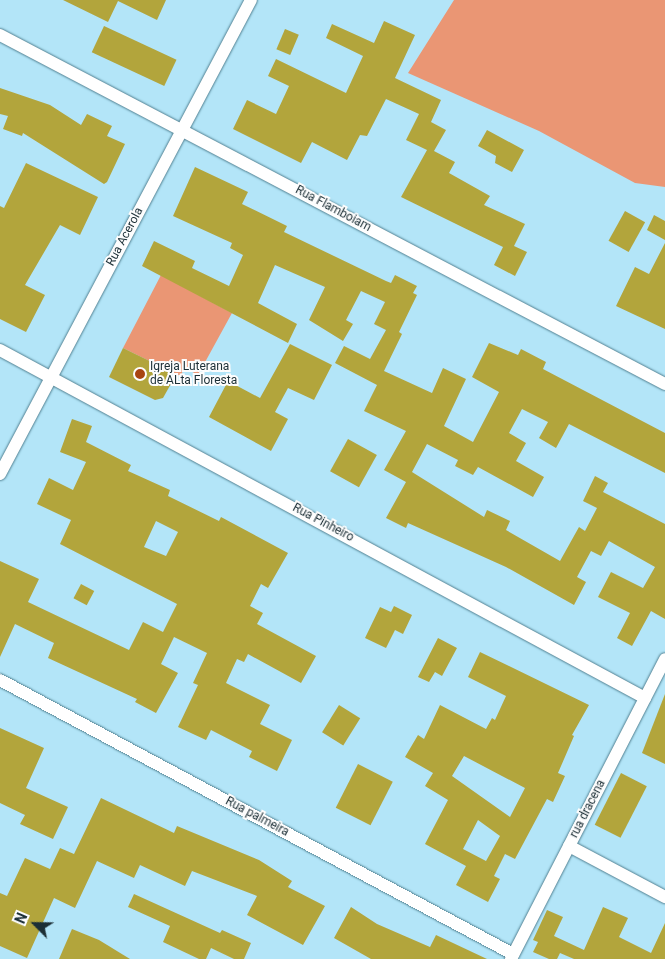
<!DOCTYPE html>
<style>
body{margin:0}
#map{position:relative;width:665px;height:959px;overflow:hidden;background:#b3e5f8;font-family:Roboto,sans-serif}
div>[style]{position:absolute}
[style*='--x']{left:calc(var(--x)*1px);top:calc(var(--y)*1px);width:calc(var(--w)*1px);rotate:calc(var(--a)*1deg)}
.green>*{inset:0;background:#ea9674}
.building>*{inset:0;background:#b2a53c;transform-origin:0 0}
.roads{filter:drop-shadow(0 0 1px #518091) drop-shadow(0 0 1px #518091)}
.minor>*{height:12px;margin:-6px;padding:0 6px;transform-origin:6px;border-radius:6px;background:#fff}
.dots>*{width:14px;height:14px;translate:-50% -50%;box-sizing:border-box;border:2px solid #fdfdfd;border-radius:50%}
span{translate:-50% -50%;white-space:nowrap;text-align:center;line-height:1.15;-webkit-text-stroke:4px #fdfdfd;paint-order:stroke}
.street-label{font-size:12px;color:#1c2f36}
.poi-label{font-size:12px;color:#1c2f36}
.left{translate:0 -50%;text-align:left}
.north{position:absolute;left:10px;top:899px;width:50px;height:50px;-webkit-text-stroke:4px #fdfdfd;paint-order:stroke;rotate:293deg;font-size:14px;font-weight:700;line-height:20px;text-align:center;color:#1c2f36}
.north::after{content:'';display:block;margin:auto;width:18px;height:22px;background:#1c2f36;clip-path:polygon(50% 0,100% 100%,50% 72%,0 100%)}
</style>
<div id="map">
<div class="green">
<i style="clip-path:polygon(454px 0,665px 0,665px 187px,635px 183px,539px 131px,408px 73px)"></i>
<i style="clip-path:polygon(161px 275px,232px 313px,198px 375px,185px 368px,180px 376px,123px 348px)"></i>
</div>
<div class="building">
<i style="clip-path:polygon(63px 0,166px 0,157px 20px,118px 1px,108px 22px)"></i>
<i style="clip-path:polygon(384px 21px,415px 35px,395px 78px,441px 100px,431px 122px,446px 130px,434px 151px,455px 162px,449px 173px,490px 196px,484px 205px,525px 224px,514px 246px,527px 252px,515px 276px,494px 265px,503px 247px,401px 197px,427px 150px,406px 140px,419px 114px,386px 99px,367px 136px,360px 135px,347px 160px,312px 142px,301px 163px,233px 129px,247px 100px,276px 114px,289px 86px,268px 76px,276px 59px,346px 93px,363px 56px,326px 38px,332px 24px,374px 43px)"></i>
<i style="left:104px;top:26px;width:80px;height:29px;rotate:25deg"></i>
<i style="left:285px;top:29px;width:15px;height:22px;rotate:23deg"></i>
<i style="clip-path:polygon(0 88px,50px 105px,81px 125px,87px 114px,112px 126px,107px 136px,125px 144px,107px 182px,104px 184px,23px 133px,22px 136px,3px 129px,8px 116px,0 114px)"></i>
<i style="clip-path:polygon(487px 130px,524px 150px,512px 172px,495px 163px,496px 156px,478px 146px)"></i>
<i style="clip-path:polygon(26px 163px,98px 197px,80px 235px,60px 225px,25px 285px,45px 295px,26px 332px,0 319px,0 206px,4px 208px)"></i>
<i style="clip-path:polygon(195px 167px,248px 192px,242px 204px,287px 226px,284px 232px,386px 281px,391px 283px,395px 275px,417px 286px,413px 293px,417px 295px,399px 332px,402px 334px,384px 371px,432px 393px,443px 368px,466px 379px,444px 426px,473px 442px,499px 392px,472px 377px,489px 343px,518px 355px,521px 349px,546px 362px,543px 369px,665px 433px,665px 473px,569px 424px,556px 448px,539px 438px,548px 422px,522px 409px,509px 433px,526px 443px,516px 461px,544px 477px,533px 497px,478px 467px,473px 475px,455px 466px,458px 460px,427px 444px,412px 472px,484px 517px,487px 510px,510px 521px,506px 530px,560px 561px,579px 527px,585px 531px,597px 508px,583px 501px,595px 476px,608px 483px,603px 492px,665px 524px,665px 619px,651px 611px,632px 646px,617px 638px,630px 613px,598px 597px,611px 572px,643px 588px,655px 567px,609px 541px,601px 556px,591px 551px,577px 577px,586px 582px,574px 605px,506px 567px,408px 523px,406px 528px,386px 518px,406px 482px,384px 470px,406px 431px,364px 411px,377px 385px,335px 363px,344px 346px,370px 359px,386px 330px,374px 324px,385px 302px,361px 291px,346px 320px,353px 324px,343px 341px,309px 320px,325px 287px,275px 265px,258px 303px,297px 324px,288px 343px,142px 266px,154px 241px,195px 261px,192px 268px,229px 286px,243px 255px,230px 248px,232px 243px,173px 216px)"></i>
<i style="left:625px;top:211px;width:23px;height:34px;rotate:29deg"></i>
<i style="clip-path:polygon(654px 215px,665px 221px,665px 240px,647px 230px)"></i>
<i style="clip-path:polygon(665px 243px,665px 329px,616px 306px,635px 267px,649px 274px)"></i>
<i style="clip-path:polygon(290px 344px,332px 365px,314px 400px,288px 388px,275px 412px,288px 419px,271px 451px,209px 417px,228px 381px,260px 398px)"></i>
<i style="clip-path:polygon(123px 348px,170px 371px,172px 382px,163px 398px,155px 400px,109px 377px)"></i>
<i style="clip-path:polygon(evenodd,72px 419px,92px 426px,86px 442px,131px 465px,128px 471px,170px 490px,168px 496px,219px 521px,221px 517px,288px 553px,268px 588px,261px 584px,250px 606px,263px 613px,257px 624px,316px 656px,301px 683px,248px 654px,244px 662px,237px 659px,226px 683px,270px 705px,260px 724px,292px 740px,277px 771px,249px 757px,252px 751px,211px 730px,206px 740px,178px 727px,198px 685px,193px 683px,207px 653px,174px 637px,161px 664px,178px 673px,156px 713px,135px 702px,137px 699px,48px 658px,54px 643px,15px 624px,0 657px,0 561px,39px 579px,28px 602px,129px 650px,143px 622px,163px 632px,177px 604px,60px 544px,71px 520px,37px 504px,49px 478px,73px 490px,86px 462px,60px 452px,72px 419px,156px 521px,178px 532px,166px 556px,144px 547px,156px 521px)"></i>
<i style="left:348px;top:439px;width:33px;height:37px;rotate:29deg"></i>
<i style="left:81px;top:584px;width:15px;height:16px;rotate:28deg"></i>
<i style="clip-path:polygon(394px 606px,412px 615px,403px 634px,395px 630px,386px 648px,365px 638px,380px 607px,391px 612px)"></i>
<i style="clip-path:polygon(438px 638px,457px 648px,442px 676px,435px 672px,429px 682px,418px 677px)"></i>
<i style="clip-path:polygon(evenodd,480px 652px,589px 705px,572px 735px,574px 736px,558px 773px,565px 776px,553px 802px,547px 799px,515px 859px,505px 854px,494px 876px,500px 879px,488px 902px,456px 885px,466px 866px,425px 844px,448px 800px,425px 786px,433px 773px,405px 757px,418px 735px,424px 739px,440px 705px,486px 729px,492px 718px,495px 720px,506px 696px,468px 677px,480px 652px,464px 756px,525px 788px,510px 817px,452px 776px,464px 756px,480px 652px,478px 820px,500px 836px,486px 861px,463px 849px,478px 820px)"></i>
<i style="clip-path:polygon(665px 694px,665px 764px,642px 753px)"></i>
<i style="left:339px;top:705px;width:25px;height:32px;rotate:32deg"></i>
<i style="clip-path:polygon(0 728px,44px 748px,26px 788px,68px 807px,53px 839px,20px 824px,25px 815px,0 803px)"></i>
<i style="left:358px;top:764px;width:39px;height:49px;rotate:27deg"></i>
<i style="left:621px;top:773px;width:29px;height:58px;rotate:27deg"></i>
<i style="clip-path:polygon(101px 798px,174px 833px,177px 826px,259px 860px,292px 881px,288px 887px,325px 906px,303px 945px,247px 915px,257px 896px,192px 871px,185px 886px,140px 865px,134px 878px,97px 861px,75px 908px,54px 898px,27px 958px,0 946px,0 893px,7px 896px,25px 858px,50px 869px,60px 848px,74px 854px)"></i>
<i style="clip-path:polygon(134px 894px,220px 933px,222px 930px,251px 943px,244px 959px,234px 959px,211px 948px,206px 959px,199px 959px,163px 942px,170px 926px,128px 907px)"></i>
<i style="clip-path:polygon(351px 907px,377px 924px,430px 947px,436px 935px,487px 959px,371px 959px,334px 938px)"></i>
<i style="clip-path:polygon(603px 907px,628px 918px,619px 937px,651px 953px,665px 923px,665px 959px,574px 959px,560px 953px,557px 959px,549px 959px,533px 952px,538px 942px,533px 940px,547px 910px,563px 917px,554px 936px,584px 950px)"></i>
<i style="clip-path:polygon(72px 929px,99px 940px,130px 959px,59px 959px)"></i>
</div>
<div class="roads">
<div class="minor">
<i style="--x:0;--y:35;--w:751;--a:27.69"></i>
<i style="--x:0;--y:350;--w:733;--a:28.35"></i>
<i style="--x:0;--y:474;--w:536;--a:-62.1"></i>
<i style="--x:0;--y:680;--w:582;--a:28.11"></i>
<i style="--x:569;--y:846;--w:109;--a:28"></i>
<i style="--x:511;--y:959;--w:337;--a:-62.8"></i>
</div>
</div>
<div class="dots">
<i style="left:140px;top:374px;background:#a84412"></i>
</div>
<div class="street-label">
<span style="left:333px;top:209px;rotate:28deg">Rua Flamboiam</span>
<span style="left:125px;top:237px;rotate:-62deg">Rua Acerola</span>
<span style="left:323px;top:523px;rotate:28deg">Rua Pinheiro</span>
<span style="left:588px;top:809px;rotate:-63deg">rua dracena</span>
<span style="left:257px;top:817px;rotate:28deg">Rua palmeira</span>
</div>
<div class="poi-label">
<span class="left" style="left:150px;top:374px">Igreja Luterana<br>de ALta Floresta</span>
</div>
<div class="north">N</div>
</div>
